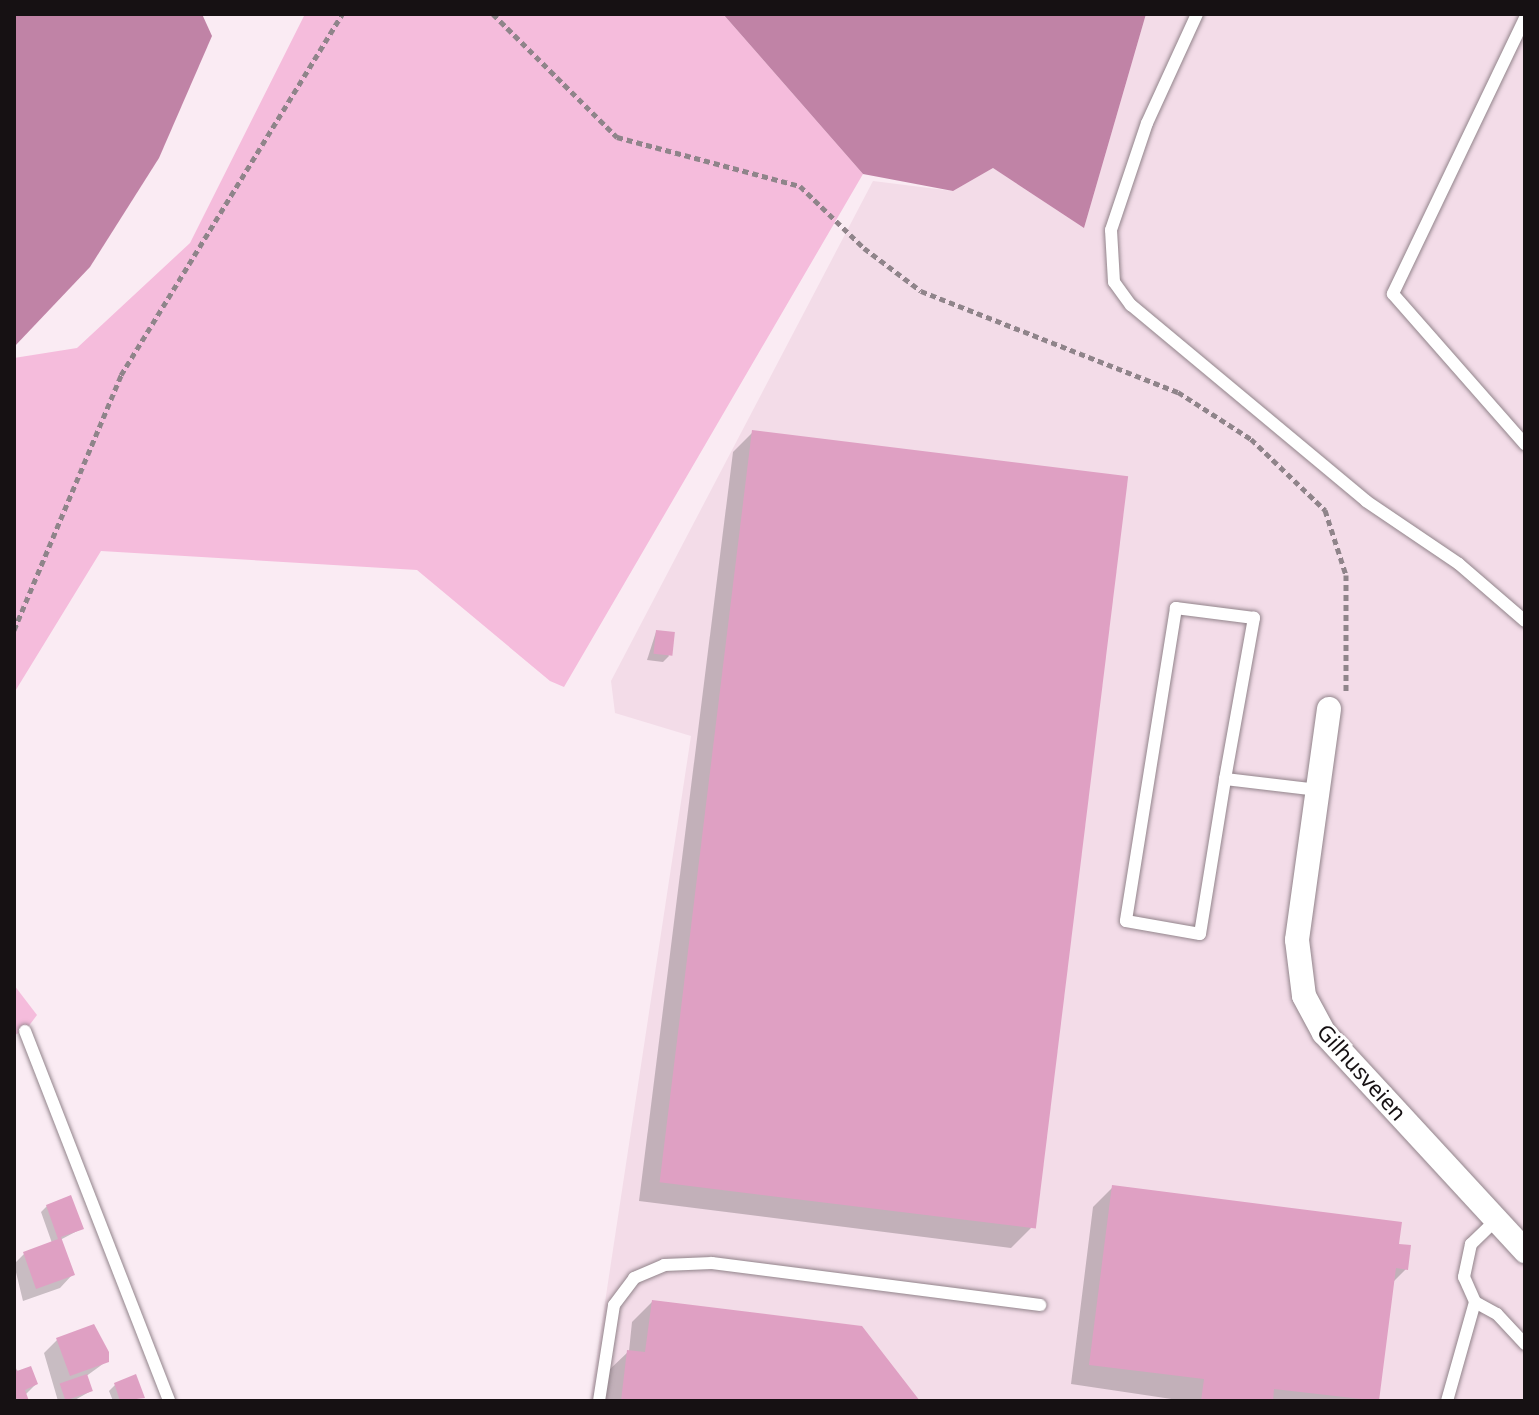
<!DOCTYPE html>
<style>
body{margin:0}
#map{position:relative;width:1539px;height:1415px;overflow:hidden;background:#faebf3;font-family:"Noto Sans",sans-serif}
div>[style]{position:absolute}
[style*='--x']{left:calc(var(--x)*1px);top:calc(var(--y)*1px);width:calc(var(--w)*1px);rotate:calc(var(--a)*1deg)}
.built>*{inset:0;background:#f3dce8}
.green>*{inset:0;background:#f5bcdc}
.water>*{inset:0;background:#c083a6}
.shadow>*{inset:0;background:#0003}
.building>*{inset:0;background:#dfa0c3;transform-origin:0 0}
.path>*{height:5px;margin-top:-2.5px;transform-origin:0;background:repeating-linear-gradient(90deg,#8f848a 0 6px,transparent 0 10px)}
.roads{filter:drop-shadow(0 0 2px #92848b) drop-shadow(0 0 2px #92848b)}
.service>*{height:12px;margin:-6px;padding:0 6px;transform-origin:6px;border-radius:6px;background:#fff}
.minor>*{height:24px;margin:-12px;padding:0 12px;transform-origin:12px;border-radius:12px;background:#fff}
span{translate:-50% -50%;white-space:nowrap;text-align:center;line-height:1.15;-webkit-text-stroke:6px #fff;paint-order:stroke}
.street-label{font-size:22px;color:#161113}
.frame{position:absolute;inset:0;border:16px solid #161113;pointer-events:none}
</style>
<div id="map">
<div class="built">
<i style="clip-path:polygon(1146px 14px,1525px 14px,1525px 1401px,590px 1401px,691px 736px,615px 713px,611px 681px,873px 181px,953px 191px,993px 168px,1084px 228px)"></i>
</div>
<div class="green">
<i style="clip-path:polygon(305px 14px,723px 14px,863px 174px,564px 687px,550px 681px,417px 570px,101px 551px,14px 693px,14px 358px,77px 348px,190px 243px)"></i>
<i style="clip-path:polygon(14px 985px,37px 1015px,25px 1031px,14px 1035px)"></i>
</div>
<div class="water">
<i style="clip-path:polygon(14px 14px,202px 14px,212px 36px,159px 158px,90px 267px,14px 347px)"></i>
<i style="clip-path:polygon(723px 14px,1146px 14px,1084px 228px,993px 168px,953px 191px,863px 174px)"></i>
</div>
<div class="shadow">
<i style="clip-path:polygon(753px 432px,1031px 1228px,1011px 1248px,639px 1201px,733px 452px)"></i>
<i style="clip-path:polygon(656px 632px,669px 656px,663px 662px,647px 660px)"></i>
<i style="clip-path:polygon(1113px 1187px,1397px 1245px,1406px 1269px,1392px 1283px,1377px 1401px,1185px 1401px,1071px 1384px,1093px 1207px)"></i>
<i style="clip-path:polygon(47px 1206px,81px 1229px,60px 1240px,73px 1274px,60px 1288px,23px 1301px,14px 1264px,24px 1254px,52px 1243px,41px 1212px)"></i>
<i style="clip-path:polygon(652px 1302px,918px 1401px,604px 1401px,608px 1371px,629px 1351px,632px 1322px)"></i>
<i style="clip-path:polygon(57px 1340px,107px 1361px,85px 1377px,91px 1391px,73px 1401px,58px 1401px,44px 1353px)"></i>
<i style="clip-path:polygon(14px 1368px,36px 1384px,25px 1395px,27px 1401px,14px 1401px)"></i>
<i style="clip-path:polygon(115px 1385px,143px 1397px,113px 1401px,109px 1391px)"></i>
</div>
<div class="building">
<i style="left:752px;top:430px;width:379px;height:758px;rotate:7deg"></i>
<i style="left:656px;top:630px;width:19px;height:24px;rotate:6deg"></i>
<i style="clip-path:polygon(1112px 1185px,1402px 1222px,1399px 1244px,1411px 1245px,1408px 1270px,1396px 1268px,1379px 1401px,1274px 1389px,1273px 1401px,1201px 1401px,1204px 1379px,1089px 1365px)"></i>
<i style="clip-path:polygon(71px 1195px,84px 1229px,61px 1237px,75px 1275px,36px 1289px,23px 1252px,58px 1239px,46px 1205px)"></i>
<i style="clip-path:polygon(652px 1300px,862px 1326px,920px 1401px,621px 1401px,627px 1350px,645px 1352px)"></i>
<i style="clip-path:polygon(94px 1324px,109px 1352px,109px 1362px,70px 1376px,56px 1338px)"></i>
<i style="clip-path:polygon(14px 1363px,17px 1371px,31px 1366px,38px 1384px,25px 1390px,29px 1401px,14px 1398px)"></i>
<i style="left:87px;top:1374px;width:18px;height:29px;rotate:71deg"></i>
<i style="clip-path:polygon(136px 1374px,145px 1398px,120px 1401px,114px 1383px)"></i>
</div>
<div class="path">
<i style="--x:493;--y:14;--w:175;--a:44.8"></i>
<i style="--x:617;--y:137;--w:189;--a:15"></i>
<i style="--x:800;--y:186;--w:89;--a:44.1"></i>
<i style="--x:864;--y:248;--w:71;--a:37"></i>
<i style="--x:921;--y:291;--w:276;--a:21.5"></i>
<i style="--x:1178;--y:392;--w:87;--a:32.8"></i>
<i style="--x:1251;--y:439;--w:103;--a:43.8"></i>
<i style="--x:1325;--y:510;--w:68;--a:72.1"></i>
<i style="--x:1346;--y:575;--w:117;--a:90"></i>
<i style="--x:14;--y:630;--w:277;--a:-67.2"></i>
<i style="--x:121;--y:375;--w:423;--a:-58.5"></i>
</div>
<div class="roads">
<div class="service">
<i style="--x:1197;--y:14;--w:120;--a:114.6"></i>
<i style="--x:1147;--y:123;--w:113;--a:108.6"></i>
<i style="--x:1111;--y:230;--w:52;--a:86.7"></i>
<i style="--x:1114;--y:282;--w:29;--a:54"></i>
<i style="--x:1131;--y:305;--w:306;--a:39.8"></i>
<i style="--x:1366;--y:501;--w:112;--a:34.1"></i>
<i style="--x:1459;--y:564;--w:87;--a:40.8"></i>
<i style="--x:1525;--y:18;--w:306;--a:115.6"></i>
<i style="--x:1393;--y:294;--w:200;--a:48.7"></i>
<i style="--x:1225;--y:779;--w:164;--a:-79.8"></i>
<i style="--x:1254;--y:618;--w:79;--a:-172.7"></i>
<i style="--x:1176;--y:608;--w:317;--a:99.1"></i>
<i style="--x:1126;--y:921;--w:75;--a:10"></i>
<i style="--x:1200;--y:934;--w:157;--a:-80.8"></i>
<i style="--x:1225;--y:779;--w:94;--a:6.7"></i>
<i style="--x:25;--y:1031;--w:397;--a:68.7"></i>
<i style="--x:1496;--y:1220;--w:35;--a:136"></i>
<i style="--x:1471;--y:1244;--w:34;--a:102"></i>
<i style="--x:1464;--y:1277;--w:27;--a:66"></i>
<i style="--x:1475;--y:1302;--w:25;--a:29"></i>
<i style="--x:1497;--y:1314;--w:41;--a:47"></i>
<i style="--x:599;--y:1401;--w:97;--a:-81.1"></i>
<i style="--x:614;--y:1305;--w:34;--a:-53"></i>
<i style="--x:634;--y:1278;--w:33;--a:-23"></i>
<i style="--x:664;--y:1265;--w:48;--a:-2.4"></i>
<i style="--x:712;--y:1263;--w:331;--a:7.3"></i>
<i style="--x:1447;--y:1401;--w:103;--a:-74.2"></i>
</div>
<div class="minor">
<i style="--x:1329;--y:709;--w:233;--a:97.9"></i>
<i style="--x:1297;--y:940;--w:56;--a:82.9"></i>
<i style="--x:1304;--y:996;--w:42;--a:61.6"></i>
<i style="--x:1324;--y:1033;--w:297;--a:47.3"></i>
</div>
</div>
<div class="street-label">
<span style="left:1362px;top:1072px;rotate:48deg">Gilhusveien</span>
</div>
<div class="frame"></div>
</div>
